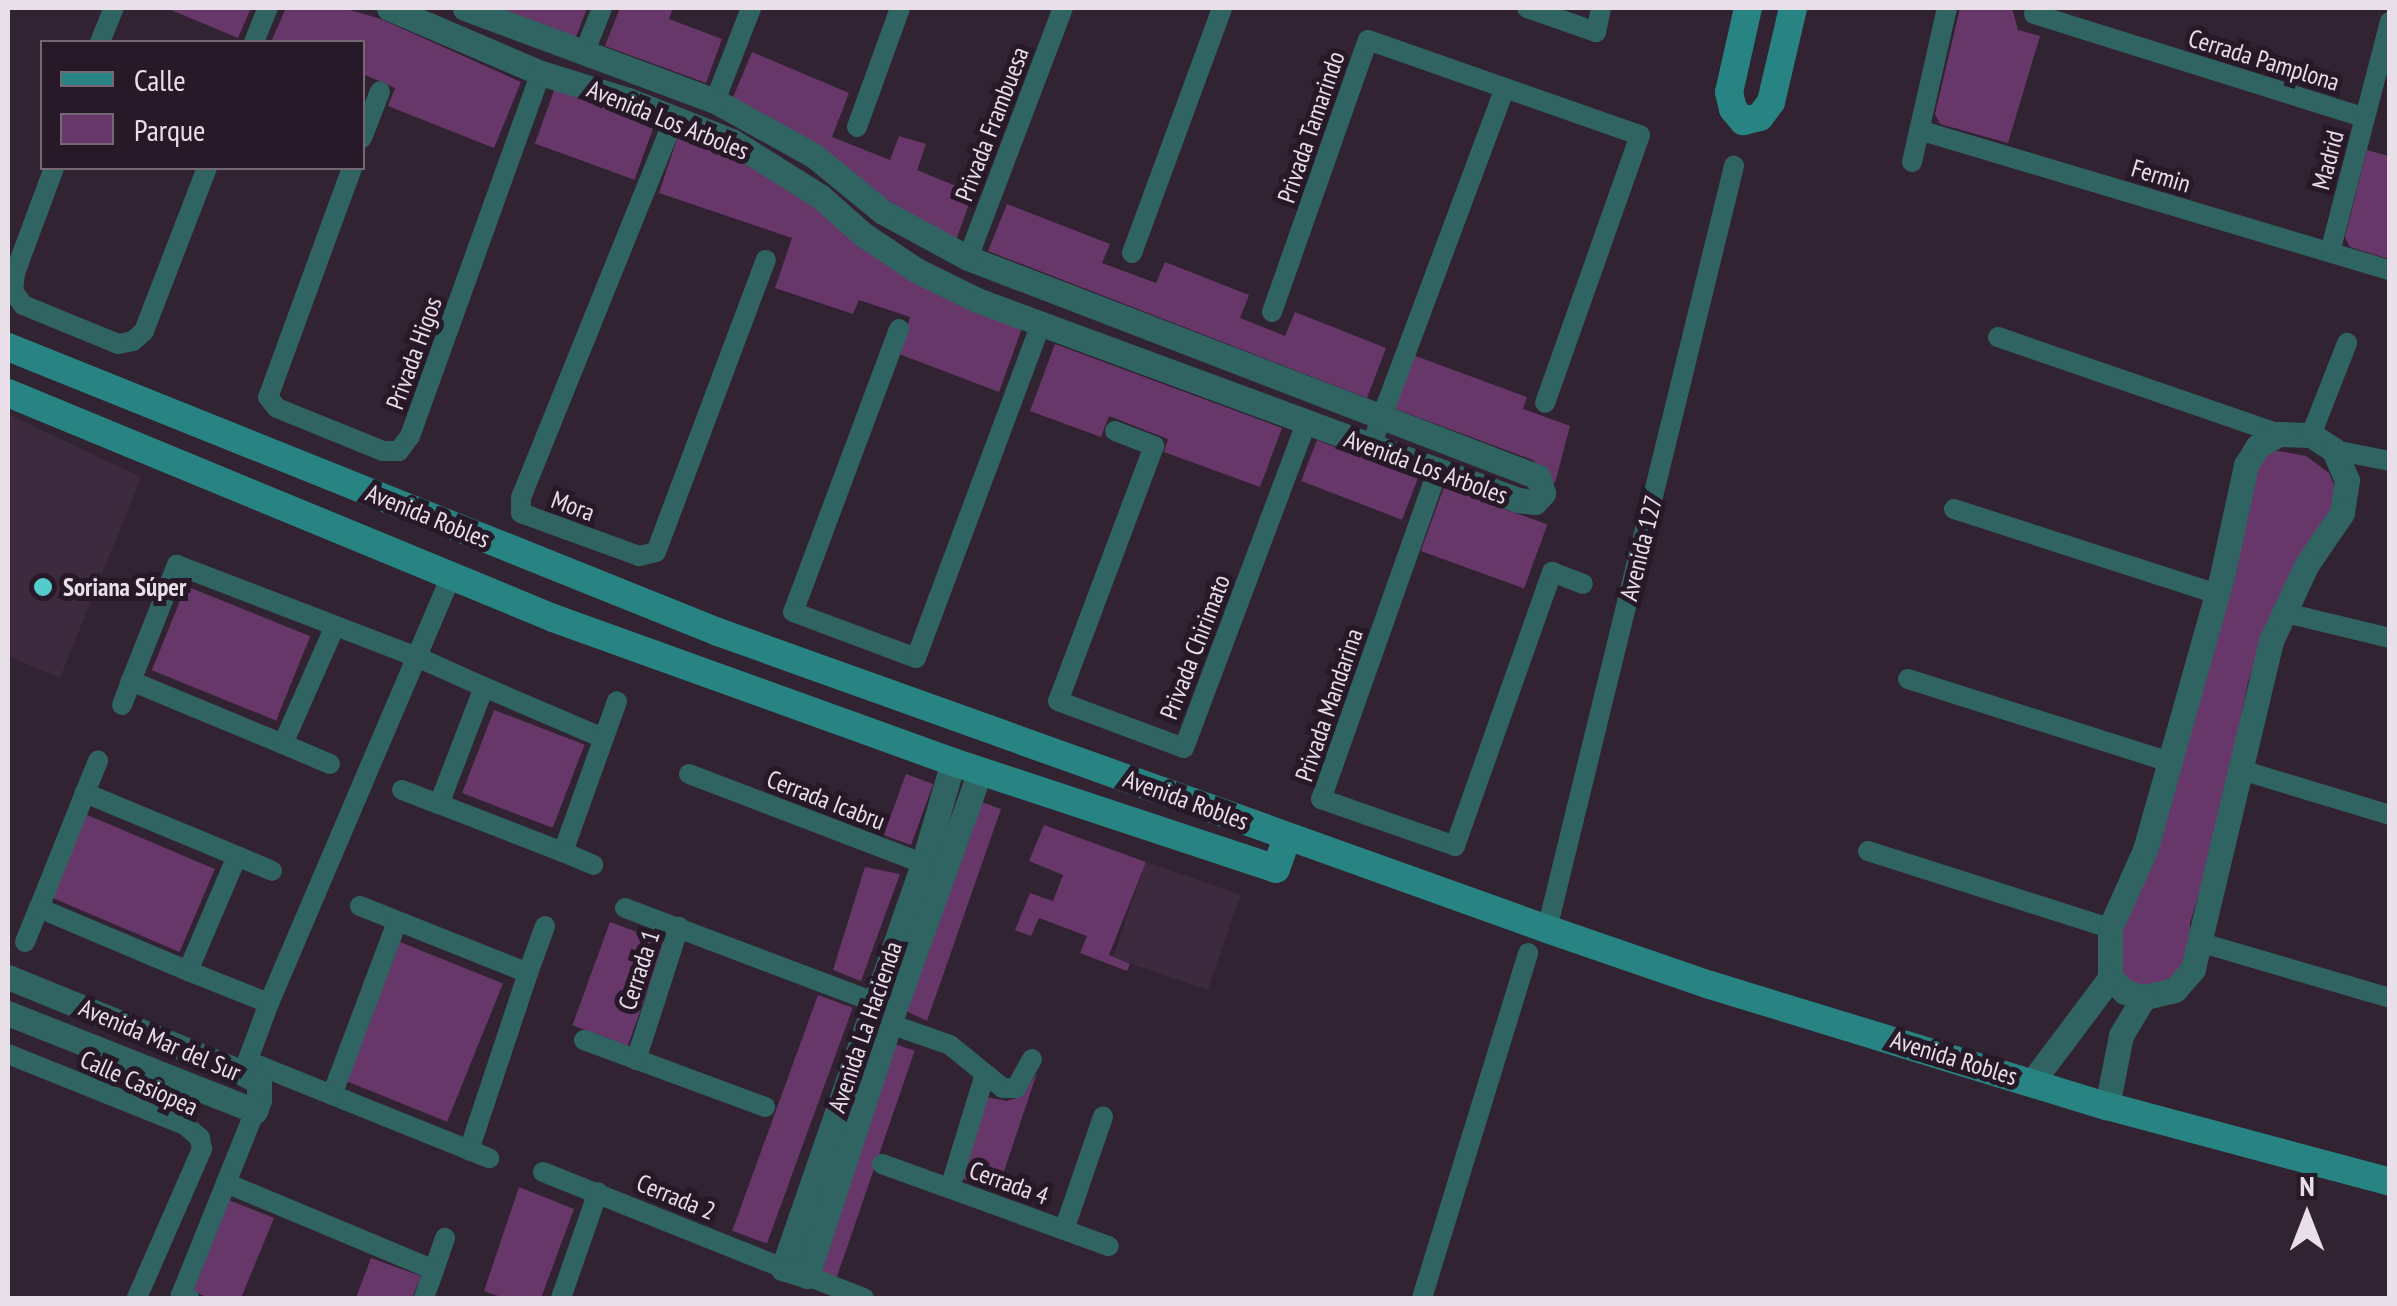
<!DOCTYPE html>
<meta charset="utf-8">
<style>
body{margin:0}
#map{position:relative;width:2397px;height:1306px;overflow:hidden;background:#312332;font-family:"PT Sans Narrow",sans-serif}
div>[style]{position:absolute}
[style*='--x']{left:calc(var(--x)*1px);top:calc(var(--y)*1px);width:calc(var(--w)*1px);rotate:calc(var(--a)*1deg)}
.built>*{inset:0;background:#3e2a3e;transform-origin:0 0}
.green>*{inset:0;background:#67376a;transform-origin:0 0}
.minor>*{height:20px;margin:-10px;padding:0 10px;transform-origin:10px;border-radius:10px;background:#306463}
.tertiary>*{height:25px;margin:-12.5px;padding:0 12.5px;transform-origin:12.5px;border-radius:12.5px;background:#306463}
.secondary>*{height:28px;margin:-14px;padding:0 14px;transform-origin:14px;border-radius:14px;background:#288483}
.dots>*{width:28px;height:28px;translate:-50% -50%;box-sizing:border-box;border:5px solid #271928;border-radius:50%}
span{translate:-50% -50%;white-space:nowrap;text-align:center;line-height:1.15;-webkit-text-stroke:10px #271928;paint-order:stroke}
.street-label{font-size:25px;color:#e8dfe9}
.poi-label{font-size:25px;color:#e8dfe9;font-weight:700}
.left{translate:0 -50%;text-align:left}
.frame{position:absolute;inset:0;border:10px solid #e8dfe9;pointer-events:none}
.legend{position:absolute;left:40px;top:40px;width:325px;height:130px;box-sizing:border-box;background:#271928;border:2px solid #746875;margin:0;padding:12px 18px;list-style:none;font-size:30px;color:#e8dfe9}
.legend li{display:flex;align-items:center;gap:20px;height:50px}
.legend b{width:50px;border:2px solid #746875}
.north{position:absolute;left:2257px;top:1166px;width:100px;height:100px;-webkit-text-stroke:8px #271928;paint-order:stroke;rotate:0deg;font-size:28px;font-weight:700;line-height:40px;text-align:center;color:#e8dfe9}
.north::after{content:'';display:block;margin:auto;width:35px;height:45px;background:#e8dfe9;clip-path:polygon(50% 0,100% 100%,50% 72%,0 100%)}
</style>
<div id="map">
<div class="built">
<i style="clip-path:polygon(8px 414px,141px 477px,60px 678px,8px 656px)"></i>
<i style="left:1146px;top:862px;width:100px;height:101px;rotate:19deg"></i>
</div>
<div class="green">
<i style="clip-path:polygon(166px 8px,251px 8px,238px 38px)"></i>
<i style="clip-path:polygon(286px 8px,343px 8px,381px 19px,521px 82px,494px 148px,388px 106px,395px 88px,363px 74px,362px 42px,271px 42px)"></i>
<i style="clip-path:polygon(500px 8px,587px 8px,576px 37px)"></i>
<i style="clip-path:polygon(620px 8px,673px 8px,669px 19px,722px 39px,706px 83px,605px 46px)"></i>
<i style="clip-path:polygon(1960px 8px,2012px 8px,2018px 30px,2040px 36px,2008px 143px,1940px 124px,1935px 114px)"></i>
<i style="clip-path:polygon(752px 52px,849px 93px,832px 137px,890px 160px,899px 136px,926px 144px,917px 170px,973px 193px,955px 243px,732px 100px)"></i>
<i style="left:555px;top:88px;width:106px;height:59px;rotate:20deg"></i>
<i style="clip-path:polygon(680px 130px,728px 151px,1022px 328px,999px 392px,899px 354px,910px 317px,859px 300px,853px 314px,775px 288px,792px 238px,659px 193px)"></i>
<i style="clip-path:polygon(2367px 150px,2389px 156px,2389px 259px,2350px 247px,2345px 237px)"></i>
<i style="clip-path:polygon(1007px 204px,1110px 244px,1102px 263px,1156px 283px,1165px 262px,1249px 295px,1240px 318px,1285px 336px,1295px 312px,1386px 348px,1367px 398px,988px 251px)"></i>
<i style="clip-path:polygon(1055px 344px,1282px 428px,1260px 487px,1164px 452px,1168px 439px,1109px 416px,1101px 437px,1030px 411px)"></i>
<i style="clip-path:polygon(1413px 355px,1527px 397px,1523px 409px,1570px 426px,1555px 483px,1547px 481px,1533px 460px,1393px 408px)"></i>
<i style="left:1317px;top:440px;width:108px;height:44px;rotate:21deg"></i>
<i style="clip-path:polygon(2268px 449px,2306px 456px,2329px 473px,2340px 499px,2275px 605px,2248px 682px,2218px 829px,2190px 923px,2191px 946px,2172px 985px,2145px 992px,2116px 980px,2116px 899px,2132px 889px,2251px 466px)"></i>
<i style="left:1444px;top:487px;width:110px;height:68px;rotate:20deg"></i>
<i style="left:186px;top:586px;width:134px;height:91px;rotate:22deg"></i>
<i style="left:494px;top:710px;width:97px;height:89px;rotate:21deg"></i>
<i style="left:906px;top:774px;width:29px;height:65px;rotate:20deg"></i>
<i style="clip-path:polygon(973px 799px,1001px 809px,927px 1021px,906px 1011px)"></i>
<i style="left:85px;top:814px;width:141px;height:90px;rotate:23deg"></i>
<i style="clip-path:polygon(1044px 825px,1146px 862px,1109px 955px,1130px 964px,1127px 971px,1080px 953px,1087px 936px,1039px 918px,1031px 936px,1015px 930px,1030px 893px,1053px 901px,1063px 875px,1029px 861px)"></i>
<i style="clip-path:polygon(865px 867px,900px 874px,861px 981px,833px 970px)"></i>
<i style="left:610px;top:922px;width:59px;height:110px;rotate:20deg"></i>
<i style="left:400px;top:942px;width:111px;height:149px;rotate:22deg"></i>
<i style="left:818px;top:995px;width:37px;height:251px;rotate:20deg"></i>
<i style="left:892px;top:1043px;width:24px;height:240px;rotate:19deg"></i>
<i style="clip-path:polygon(1037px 1073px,997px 1192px,958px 1177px,986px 1097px,1007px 1101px,1020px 1097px)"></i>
<i style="clip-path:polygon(519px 1187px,574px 1209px,541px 1298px,504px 1298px,484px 1291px)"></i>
<i style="clip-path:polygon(221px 1197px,274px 1218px,241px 1298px,210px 1298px,185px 1289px)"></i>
<i style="clip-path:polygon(371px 1258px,421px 1276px,412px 1298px,356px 1298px)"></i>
</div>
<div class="minor">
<i style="--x:1527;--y:8;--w:73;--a:19.2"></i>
<i style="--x:1596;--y:32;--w:25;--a:-78"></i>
<i style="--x:2034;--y:14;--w:347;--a:17.4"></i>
<i style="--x:100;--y:42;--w:37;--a:-68"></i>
<i style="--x:254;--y:42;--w:37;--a:-68"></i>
<i style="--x:585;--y:51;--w:46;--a:-68.4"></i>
<i style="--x:715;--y:101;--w:100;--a:-68.8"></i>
<i style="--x:674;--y:119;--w:408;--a:112"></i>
<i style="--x:521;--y:497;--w:16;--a:90"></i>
<i style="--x:521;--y:513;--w:126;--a:20"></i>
<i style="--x:639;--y:556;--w:17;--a:-13"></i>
<i style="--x:656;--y:552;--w:312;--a:-69.4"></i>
<i style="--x:857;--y:127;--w:127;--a:-70.1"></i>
<i style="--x:1919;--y:130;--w:491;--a:16.6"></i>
<i style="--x:362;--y:138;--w:50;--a:-69"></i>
<i style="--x:1912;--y:162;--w:158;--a:-77.2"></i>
<i style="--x:54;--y:168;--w:112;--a:110.4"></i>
<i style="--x:15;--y:273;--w:18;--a:96"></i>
<i style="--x:13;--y:291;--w:17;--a:54"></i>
<i style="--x:23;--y:305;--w:103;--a:22.3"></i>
<i style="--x:118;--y:344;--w:15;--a:-11"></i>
<i style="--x:133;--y:341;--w:15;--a:-42"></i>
<i style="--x:144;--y:331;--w:175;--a:-68.9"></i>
<i style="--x:352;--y:168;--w:244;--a:110.1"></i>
<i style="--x:268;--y:397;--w:14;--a:51"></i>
<i style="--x:277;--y:408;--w:114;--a:22.1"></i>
<i style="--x:383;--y:451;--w:16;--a:0"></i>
<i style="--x:399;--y:451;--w:19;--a:-54"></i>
<i style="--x:410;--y:436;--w:386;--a:-70.2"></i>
<i style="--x:2330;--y:252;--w:238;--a:-75.4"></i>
<i style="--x:1132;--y:253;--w:261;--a:-69.8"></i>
<i style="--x:968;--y:258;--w:267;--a:-69.2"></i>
<i style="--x:1272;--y:312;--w:288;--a:-70.6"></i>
<i style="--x:1368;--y:40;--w:288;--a:19.3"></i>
<i style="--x:1640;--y:135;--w:284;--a:109.5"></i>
<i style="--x:899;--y:329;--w:302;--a:110.5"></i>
<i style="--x:793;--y:612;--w:131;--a:20.5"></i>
<i style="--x:916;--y:658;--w:357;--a:-69.5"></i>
<i style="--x:1998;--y:337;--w:297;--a:19"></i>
<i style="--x:1115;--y:431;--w:42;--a:21"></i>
<i style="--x:1154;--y:446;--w:272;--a:110.6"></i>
<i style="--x:1058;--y:701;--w:134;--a:20.5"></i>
<i style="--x:1184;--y:748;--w:346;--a:-69.4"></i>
<i style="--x:2311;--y:435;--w:99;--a:-68.6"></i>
<i style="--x:1371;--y:446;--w:382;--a:-69.5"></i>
<i style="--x:2334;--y:450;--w:57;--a:11.1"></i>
<i style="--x:1437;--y:472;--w:347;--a:109.5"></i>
<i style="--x:1321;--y:799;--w:142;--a:19.3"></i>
<i style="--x:1455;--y:846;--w:291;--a:-70.5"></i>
<i style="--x:1552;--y:572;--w:33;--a:21"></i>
<i style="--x:1954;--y:509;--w:276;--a:17.9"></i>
<i style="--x:2282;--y:612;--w:111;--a:13.5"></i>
<i style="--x:335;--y:626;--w:129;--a:113.8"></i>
<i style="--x:283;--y:744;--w:165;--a:-157.5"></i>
<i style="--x:131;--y:681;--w:125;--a:-68.4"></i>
<i style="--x:177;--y:565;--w:257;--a:21"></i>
<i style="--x:417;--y:657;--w:73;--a:24.1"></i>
<i style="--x:1908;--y:679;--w:275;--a:17.6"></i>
<i style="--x:122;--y:705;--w:26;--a:-69"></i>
<i style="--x:603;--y:738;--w:129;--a:-156.8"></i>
<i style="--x:484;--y:687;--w:125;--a:111"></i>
<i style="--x:439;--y:804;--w:133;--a:21.2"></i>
<i style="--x:563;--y:852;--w:160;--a:-70.3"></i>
<i style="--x:283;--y:744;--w:51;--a:23.1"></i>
<i style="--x:2238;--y:769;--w:159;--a:16.8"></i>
<i style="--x:689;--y:774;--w:263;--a:20.9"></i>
<i style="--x:402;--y:790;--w:40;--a:21"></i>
<i style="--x:85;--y:793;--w:35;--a:-68"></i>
<i style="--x:1868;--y:851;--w:254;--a:17.7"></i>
<i style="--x:563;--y:852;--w:33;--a:23"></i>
<i style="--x:237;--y:856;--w:38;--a:23"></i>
<i style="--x:360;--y:906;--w:181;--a:21.7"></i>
<i style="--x:528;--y:973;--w:187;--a:108.4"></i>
<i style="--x:469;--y:1150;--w:148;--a:-158.1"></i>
<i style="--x:332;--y:1095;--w:185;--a:-69.4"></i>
<i style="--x:625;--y:908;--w:280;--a:20.7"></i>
<i style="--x:1547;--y:929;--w:786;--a:-76.23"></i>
<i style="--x:25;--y:942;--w:37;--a:-68"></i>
<i style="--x:2202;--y:943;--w:196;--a:16.3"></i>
<i style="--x:188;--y:971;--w:125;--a:-66.9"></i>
<i style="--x:237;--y:856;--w:165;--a:-157.5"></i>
<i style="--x:85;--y:793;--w:124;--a:111.8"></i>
<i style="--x:39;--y:908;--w:162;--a:22.9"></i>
<i style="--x:188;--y:971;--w:87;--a:21.6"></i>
<i style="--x:269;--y:1003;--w:75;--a:110.4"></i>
<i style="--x:528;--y:973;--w:50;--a:-70.1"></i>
<i style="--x:269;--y:1003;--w:464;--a:-66.9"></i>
<i style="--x:879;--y:1020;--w:75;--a:19.4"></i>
<i style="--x:950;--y:1045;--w:68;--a:39.1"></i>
<i style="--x:1003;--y:1088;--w:13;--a:0"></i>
<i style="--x:1016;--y:1088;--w:33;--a:-61"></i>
<i style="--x:584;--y:1040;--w:193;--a:20.3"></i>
<i style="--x:8;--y:1054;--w:191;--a:21.9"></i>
<i style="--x:185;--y:1125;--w:20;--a:41"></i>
<i style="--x:200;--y:1138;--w:11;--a:80"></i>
<i style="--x:202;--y:1149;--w:163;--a:113.6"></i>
<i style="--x:636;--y:1060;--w:140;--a:-72.1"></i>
<i style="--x:248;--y:1061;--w:91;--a:22"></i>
<i style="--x:469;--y:1150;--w:22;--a:22"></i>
<i style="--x:882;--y:1164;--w:241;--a:19.9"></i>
<i style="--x:543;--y:1172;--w:258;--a:21.8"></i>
<i style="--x:226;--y:1183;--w:78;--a:-68.1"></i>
<i style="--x:950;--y:1188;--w:119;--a:-72.9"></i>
<i style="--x:1064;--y:1230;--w:120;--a:-71"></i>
<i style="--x:434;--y:1270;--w:34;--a:-71"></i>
<i style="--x:807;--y:1276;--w:61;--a:21.1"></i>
<i style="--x:189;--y:1298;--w:9;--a:-159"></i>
<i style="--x:181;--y:1295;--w:121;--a:-68.1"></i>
<i style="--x:226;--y:1183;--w:225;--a:22.7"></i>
<i style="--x:434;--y:1270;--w:30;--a:110"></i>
<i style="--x:561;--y:1298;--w:112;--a:-70.8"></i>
<i style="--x:1422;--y:1298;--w:361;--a:-72.9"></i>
</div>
<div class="tertiary">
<i style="--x:389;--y:8;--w:165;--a:23.2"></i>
<i style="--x:541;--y:73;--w:91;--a:17.2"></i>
<i style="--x:628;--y:100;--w:112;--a:21.5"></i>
<i style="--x:732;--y:141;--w:105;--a:32.2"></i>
<i style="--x:821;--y:197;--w:57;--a:41.5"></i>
<i style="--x:864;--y:235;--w:63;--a:33.9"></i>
<i style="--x:916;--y:270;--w:68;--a:26.2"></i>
<i style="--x:977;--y:300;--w:577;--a:20.29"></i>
<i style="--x:1518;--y:500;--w:17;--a:7"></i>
<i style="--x:1535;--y:502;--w:12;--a:-48"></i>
<i style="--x:1543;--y:493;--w:17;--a:-107"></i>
<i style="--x:1538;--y:477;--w:611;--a:-158.98"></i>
<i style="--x:968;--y:258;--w:97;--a:-151.6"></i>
<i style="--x:883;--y:212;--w:90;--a:-140.8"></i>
<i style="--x:813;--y:155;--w:112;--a:-151.1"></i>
<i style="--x:715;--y:101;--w:267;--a:-159.6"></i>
<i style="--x:2279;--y:434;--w:32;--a:2"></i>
<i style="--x:2311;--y:435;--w:27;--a:33"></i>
<i style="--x:2334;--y:450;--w:33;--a:67"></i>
<i style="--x:2347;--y:480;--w:33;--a:99"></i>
<i style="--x:2342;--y:513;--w:62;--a:124.5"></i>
<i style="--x:2307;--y:564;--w:85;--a:115.1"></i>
<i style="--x:2271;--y:641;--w:337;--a:103.4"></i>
<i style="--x:2193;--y:969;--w:28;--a:131"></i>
<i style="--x:2175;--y:990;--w:32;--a:167"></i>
<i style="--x:2144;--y:997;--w:20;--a:-165"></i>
<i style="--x:2125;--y:992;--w:21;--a:-137"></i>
<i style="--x:2110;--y:978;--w:50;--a:-90"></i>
<i style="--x:2110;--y:928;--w:85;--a:-65.8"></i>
<i style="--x:2145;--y:850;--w:285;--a:-74.3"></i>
<i style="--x:2222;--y:576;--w:114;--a:-77.8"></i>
<i style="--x:2246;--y:465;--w:22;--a:-58"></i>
<i style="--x:2258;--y:446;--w:24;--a:-30"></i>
<i style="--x:953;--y:762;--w:106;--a:106.4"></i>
<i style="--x:923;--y:864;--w:428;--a:109.1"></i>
<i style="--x:783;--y:1268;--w:25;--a:18"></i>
<i style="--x:807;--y:1276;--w:280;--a:-71.9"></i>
<i style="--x:894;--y:1010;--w:254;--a:-70.2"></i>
<i style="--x:8;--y:977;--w:254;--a:22.2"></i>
<i style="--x:243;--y:1073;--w:18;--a:29"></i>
<i style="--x:259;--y:1082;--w:18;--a:90"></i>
<i style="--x:259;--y:1100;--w:12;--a:110"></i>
<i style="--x:255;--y:1111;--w:266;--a:-158.4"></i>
<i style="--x:2032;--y:1082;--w:130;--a:-53.1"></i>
<i style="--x:2107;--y:1106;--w:72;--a:-78.8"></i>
<i style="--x:2121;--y:1035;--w:44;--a:-58.8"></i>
</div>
<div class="secondary">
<i style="--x:1748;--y:8;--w:86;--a:102.7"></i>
<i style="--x:1729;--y:92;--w:17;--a:77"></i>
<i style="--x:1733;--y:109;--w:16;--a:50"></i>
<i style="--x:1743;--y:121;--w:17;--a:-13"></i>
<i style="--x:1760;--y:117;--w:19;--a:-54"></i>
<i style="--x:1771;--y:102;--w:97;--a:-76.8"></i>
<i style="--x:8;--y:347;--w:765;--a:21.87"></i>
<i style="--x:718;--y:632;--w:881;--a:19.71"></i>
<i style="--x:1547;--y:929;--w:172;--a:19"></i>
<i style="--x:1710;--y:985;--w:415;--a:17"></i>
<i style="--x:2107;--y:1106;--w:293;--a:15"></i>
<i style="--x:8;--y:393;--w:590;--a:22.43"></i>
<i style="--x:553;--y:618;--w:425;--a:19.8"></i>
<i style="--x:953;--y:762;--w:340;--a:18.3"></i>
<i style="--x:1276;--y:869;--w:34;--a:-71"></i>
</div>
<div class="dots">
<i style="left:43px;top:587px;background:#52cdcc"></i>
</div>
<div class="street-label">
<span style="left:2264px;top:60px;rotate:17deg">Cerrada Pamplona</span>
<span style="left:668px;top:120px;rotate:22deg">Avenida Los Arboles</span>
<span style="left:992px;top:124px;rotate:-69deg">Privada Frambuesa</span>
<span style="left:1311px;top:127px;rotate:-71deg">Privada Tamarindo</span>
<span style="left:2328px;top:160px;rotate:-75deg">Madrid</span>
<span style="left:2161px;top:176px;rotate:17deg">Fermin</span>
<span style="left:414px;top:353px;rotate:-70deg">Privada Higos</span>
<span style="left:1426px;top:467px;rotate:20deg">Avenida Los Arboles</span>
<span style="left:573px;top:506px;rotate:20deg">Mora</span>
<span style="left:428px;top:516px;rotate:22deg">Avenida Robles</span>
<span style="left:1641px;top:548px;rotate:-76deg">Avenida 127</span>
<span style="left:1195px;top:647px;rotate:-69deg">Privada Chirimato</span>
<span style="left:1329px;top:705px;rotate:-71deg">Privada Mandarina</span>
<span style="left:826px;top:800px;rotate:21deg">Cerrada Icabru</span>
<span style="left:1186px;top:800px;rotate:20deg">Avenida Robles</span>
<span style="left:639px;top:970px;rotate:-72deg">Cerrada 1</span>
<span style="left:865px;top:1027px;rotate:-71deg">Avenida La Hacienda</span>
<span style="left:160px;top:1040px;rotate:23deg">Avenida Mar del Sur</span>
<span style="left:1954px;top:1058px;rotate:17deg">Avenida Robles</span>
<span style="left:139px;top:1083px;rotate:24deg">Calle Casiopea</span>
<span style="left:1009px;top:1183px;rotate:20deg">Cerrada 4</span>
<span style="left:676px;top:1197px;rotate:22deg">Cerrada 2</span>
</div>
<div class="poi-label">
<span class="left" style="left:63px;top:587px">Soriana Súper</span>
</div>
<div class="frame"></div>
<ul class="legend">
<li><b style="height:12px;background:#288483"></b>Calle</li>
<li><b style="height:28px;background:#67376a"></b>Parque</li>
</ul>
<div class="north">N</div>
</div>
